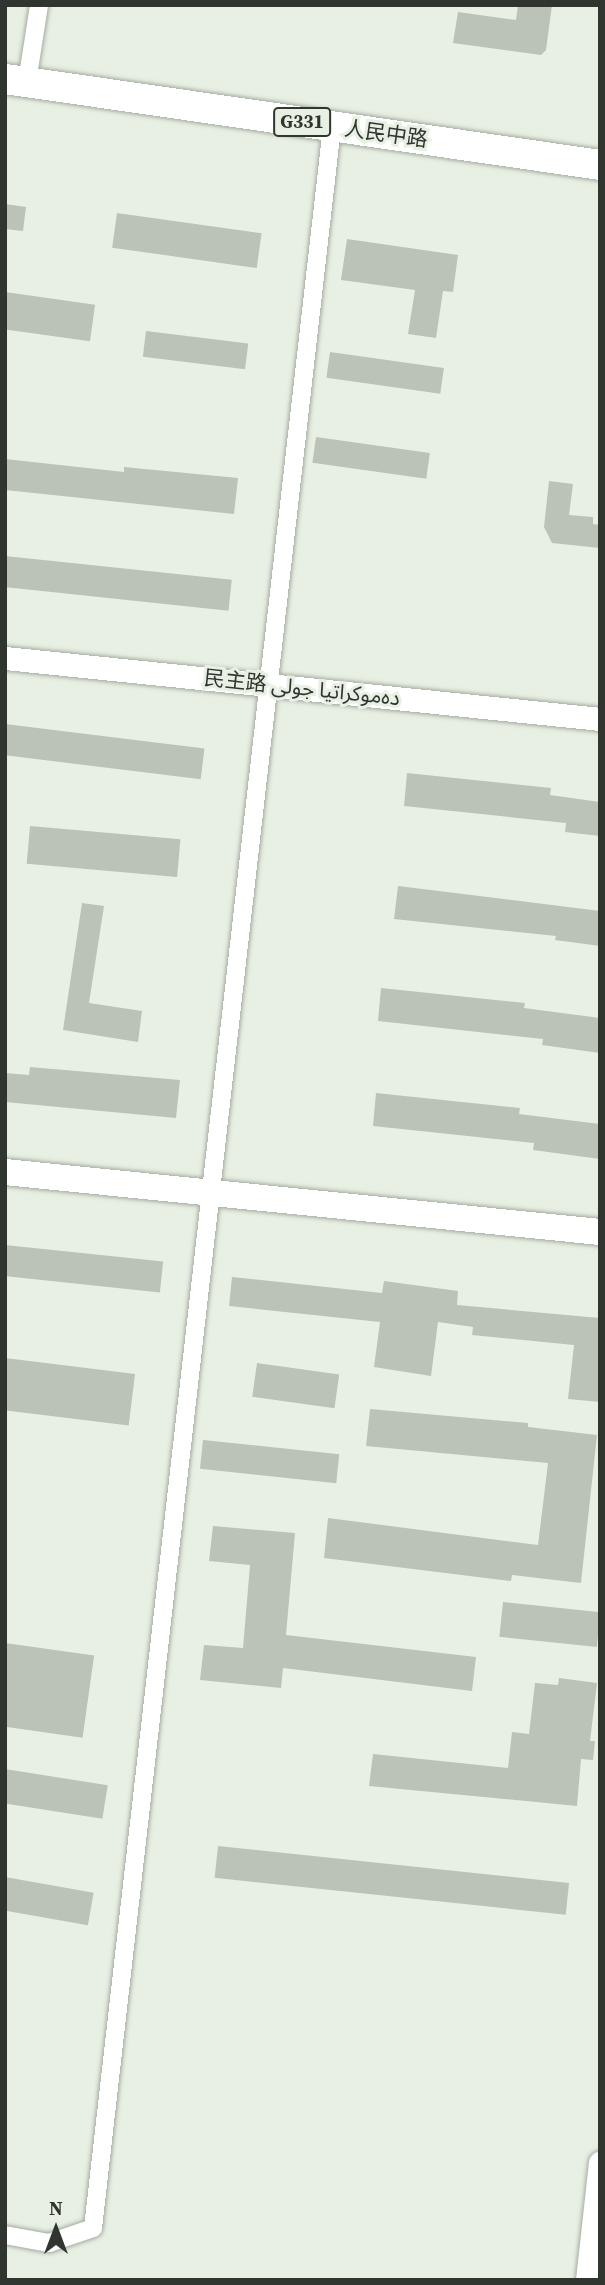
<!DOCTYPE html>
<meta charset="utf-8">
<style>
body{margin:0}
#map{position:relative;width:605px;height:2285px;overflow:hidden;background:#e8f0e4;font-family:"Source Serif 4","Noto Sans Arabic","Noto Sans SC",serif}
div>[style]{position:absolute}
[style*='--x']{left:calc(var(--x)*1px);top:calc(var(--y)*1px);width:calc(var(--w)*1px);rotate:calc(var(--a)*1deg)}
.building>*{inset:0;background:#bbc3b7;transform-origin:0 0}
.roads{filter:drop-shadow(0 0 2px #a4aca0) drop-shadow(0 0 2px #a4aca0)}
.minor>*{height:18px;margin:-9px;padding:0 9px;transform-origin:9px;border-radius:9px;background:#fff}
.tertiary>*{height:23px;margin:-11.5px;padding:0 11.5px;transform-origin:11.5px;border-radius:11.5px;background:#fff}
.secondary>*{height:26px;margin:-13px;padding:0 13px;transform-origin:13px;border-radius:13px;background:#fff}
.trunk>*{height:30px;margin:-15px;padding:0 15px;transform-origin:15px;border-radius:15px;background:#fff}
span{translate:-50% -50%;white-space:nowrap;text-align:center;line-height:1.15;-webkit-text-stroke:6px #e8f0e4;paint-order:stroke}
.shield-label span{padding:2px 5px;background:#e8f0e4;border:2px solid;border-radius:5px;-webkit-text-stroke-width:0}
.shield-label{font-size:19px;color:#313530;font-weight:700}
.street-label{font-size:21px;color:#313530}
.frame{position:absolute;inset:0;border:7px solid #313530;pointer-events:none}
.north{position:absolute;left:21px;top:2194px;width:70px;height:70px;-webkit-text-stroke:5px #e8f0e4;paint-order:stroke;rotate:0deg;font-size:19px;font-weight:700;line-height:28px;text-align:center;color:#313530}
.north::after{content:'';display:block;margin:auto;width:24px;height:32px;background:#313530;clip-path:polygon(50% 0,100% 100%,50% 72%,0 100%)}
</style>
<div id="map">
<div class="building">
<i style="clip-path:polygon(518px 5px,552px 5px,546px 50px,541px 55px,453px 43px,458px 12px,516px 20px)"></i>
<i style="clip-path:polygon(5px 204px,26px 207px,23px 231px,5px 229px)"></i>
<i style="left:117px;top:213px;width:146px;height:35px;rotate:8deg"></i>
<i style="clip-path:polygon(347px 239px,458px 255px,453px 292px,443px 291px,436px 338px,408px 334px,415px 290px,341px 280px)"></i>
<i style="left:5px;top:292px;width:91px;height:37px;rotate:8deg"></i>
<i style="left:146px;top:331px;width:103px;height:26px;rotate:7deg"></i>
<i style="left:330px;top:352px;width:115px;height:26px;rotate:8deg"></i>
<i style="left:316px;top:437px;width:115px;height:26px;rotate:8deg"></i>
<i style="clip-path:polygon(5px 459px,124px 472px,124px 467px,238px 478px,234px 514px,5px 490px)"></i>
<i style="clip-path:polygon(549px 481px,573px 484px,569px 515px,593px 517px,593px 524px,600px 525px,600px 548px,552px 543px,544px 527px)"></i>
<i style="left:5px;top:556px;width:228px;height:31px;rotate:6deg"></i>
<i style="left:5px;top:724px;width:201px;height:31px;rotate:7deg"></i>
<i style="clip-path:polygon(407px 773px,551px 788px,550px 795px,600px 802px,600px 836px,565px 832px,566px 823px,404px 806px)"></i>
<i style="left:30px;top:826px;width:151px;height:38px;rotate:5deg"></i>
<i style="clip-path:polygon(398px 886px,600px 911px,600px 946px,555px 940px,556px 936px,394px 919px)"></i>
<i style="clip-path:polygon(82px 903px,104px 906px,89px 1003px,142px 1011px,138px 1042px,63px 1030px)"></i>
<i style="clip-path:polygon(381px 988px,525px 1003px,524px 1008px,600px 1018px,600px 1053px,542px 1045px,543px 1039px,378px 1021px)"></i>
<i style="clip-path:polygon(30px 1067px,180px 1080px,176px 1118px,5px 1102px,5px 1073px,29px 1075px)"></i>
<i style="clip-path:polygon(376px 1093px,520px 1108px,519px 1114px,600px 1124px,600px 1159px,533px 1150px,534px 1143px,373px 1126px)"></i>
<i style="left:5px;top:1245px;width:159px;height:31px;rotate:6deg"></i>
<i style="clip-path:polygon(232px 1277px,382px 1293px,384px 1281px,458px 1291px,457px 1305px,600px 1318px,600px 1402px,568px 1399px,574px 1345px,472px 1335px,473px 1327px,438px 1322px,431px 1376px,374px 1367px,380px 1322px,229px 1306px)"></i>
<i style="left:5px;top:1358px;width:131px;height:52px;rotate:7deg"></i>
<i style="left:257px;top:1363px;width:83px;height:34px;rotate:8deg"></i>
<i style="clip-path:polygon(370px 1409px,528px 1423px,528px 1427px,597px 1435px,581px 1583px,512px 1575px,511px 1581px,324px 1558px,328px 1518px,538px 1545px,548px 1463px,366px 1446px)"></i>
<i style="left:203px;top:1440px;width:137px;height:29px;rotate:6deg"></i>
<i style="clip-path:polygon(213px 1526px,295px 1533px,286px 1635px,476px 1657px,472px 1691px,283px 1668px,281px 1688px,200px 1680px,204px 1645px,243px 1648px,250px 1565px,209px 1561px)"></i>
<i style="left:503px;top:1602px;width:98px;height:35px;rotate:6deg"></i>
<i style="left:5px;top:1643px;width:90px;height:83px;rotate:8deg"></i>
<i style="clip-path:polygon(559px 1678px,597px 1683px,590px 1741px,595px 1741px,593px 1760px,581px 1759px,577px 1806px,369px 1786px,373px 1754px,508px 1768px,512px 1732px,529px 1734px,535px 1683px,558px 1685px)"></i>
<i style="left:5px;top:1769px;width:104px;height:34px;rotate:9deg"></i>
<i style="left:218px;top:1846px;width:353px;height:32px;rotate:6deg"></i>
<i style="left:5px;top:1877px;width:90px;height:33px;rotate:10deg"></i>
</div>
<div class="roads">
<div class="minor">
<i style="--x:27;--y:82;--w:78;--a:-81.1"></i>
<i style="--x:5;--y:2235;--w:45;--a:10.3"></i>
<i style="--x:49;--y:2243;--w:46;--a:-18.8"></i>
<i style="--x:93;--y:2228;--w:2116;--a:-83.51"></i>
</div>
<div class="tertiary">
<i style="--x:5;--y:658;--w:598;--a:5.85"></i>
<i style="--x:587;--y:2280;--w:118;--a:-83.7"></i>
</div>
<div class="secondary">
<i style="--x:5;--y:1172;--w:598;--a:5.76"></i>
</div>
<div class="trunk">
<i style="--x:5;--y:79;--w:601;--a:8.22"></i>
</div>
</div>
<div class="shield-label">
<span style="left:302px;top:122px">G331</span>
</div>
<div class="street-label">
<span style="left:386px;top:134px;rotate:8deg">人民中路</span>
<span style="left:302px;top:688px;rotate:6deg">民主路 دەموكراتيا جولى</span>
</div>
<div class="frame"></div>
<div class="north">N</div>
</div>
